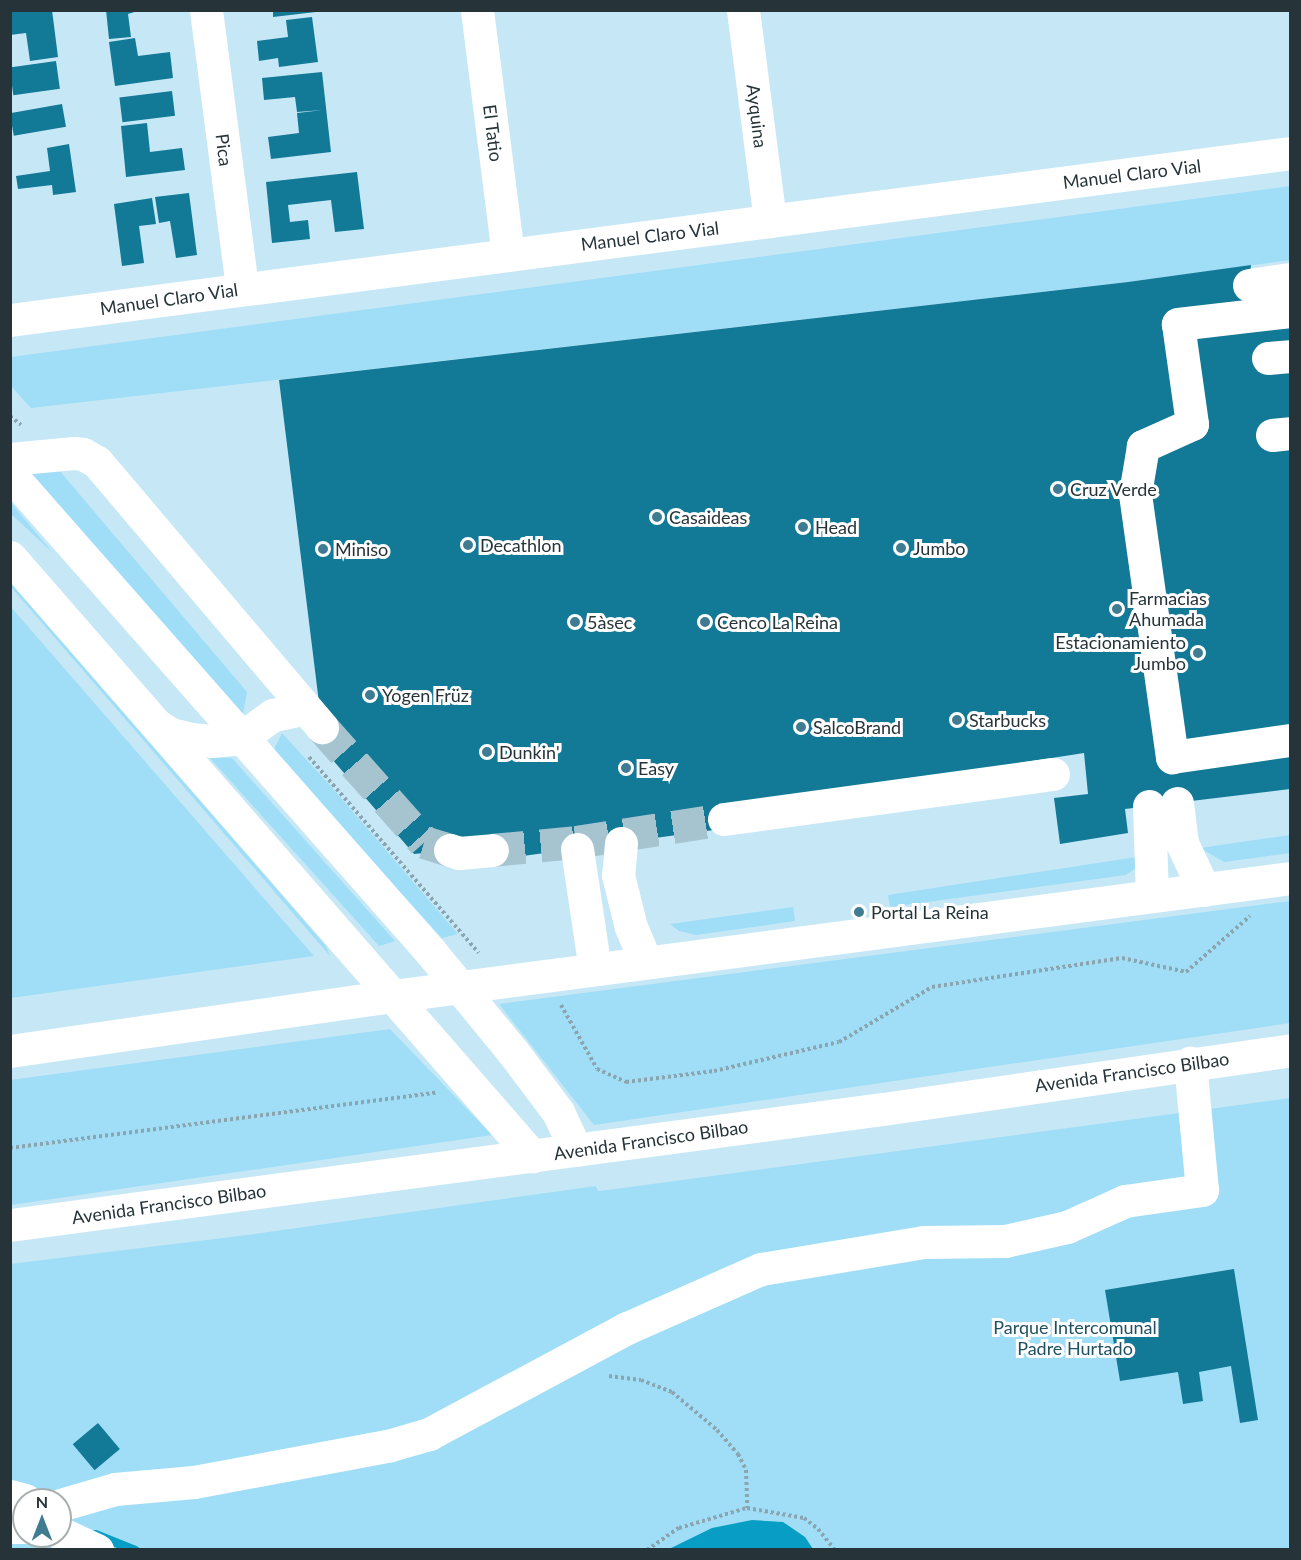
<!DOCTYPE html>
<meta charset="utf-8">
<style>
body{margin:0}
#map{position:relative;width:1301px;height:1560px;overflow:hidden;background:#c6e8f6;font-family:Lato,sans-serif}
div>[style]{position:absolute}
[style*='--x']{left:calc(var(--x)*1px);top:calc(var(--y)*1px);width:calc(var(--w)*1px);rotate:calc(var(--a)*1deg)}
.green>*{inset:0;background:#9fdef6}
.water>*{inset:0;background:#089dc4}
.stream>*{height:9px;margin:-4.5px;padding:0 4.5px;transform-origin:4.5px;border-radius:4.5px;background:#089dc4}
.building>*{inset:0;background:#127996;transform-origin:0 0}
.minor-tunnel>*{height:33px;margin-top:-16.5px;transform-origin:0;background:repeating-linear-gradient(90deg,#a6c4d0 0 33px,transparent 0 49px)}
.path>*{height:4px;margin-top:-2px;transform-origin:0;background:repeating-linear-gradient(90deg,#8aa5af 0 3px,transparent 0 6px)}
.minor>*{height:33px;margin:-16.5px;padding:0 16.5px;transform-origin:16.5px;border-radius:16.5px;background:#fff}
.major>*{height:33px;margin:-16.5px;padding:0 16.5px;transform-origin:16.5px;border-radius:16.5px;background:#fff}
.dots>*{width:16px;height:16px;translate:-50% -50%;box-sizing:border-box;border:3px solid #fff;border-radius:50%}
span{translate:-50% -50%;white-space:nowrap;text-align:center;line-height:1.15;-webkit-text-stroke:6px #fff;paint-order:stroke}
.street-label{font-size:18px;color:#263439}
.poi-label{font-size:18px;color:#263439}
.left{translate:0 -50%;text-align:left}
.right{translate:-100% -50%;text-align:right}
.park-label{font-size:18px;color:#1f5162}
.frame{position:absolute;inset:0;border:12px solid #263439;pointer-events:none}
.north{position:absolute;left:12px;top:1488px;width:60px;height:60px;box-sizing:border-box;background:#fff;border:2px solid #a8aeb0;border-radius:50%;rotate:0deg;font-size:16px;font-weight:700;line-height:24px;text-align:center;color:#263439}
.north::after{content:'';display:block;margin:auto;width:21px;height:27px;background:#3f7c92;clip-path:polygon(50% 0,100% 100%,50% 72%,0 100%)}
</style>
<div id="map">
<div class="green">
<i style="clip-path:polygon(1290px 186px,1290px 260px,1128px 282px,31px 408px,11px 386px,11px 357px)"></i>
<i style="clip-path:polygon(53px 463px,247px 692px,243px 714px,26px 468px)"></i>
<i style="clip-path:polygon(11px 503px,53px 553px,11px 514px)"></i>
<i style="clip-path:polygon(10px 582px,326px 946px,330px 956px,11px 587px)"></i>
<i style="clip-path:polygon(11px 607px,314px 956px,11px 998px)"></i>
<i style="clip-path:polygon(282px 733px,335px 791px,458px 934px,442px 938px,278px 759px,273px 751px)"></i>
<i style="clip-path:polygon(209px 757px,232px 758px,395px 941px,379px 946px)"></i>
<i style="clip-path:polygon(1290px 835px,1290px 853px,1224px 862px,1200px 848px)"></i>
<i style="clip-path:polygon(1143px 856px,1140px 865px,1126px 875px,890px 907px,888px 895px)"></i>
<i style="clip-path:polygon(1290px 901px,1290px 1023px,594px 1125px,499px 1004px)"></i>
<i style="clip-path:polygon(793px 907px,795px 921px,696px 935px,679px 931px,670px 924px)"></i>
<i style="clip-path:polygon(390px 1029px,492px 1135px,11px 1205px,10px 1080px)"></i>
<i style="clip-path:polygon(evenodd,1290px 1098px,1290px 1549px,11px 1549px,10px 1264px,247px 1235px,596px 1186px,598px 1191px,615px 1189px,1290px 1098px,24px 1500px,60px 1500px,60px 1536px,24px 1536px,24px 1500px)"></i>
</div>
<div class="water">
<i style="clip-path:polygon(752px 1520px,783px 1522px,805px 1537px,813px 1549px,669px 1549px,712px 1528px)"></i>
</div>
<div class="stream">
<i style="--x:95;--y:1534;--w:43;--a:21.8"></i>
</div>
<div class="building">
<i style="clip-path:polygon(10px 10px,52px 10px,58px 57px,30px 61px,26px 33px,10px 35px)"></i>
<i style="clip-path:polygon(106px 10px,141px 10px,128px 14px,131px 37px,109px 39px)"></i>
<i style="clip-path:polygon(273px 10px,315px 10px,316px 12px,273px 17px)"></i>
<i style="clip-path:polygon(312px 17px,318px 62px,279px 67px,278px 58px,259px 61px,257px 41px,288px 37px,286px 20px)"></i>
<i style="clip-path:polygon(135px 38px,138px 56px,170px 52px,173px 78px,115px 86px,109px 42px)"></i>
<i style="left:56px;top:61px;width:28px;height:47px;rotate:82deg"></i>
<i style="clip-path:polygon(322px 72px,331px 152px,271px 159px,268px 137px,299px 133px,297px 113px,323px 110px,297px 112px,295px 97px,264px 100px,262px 78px)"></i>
<i style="left:172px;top:91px;width:25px;height:53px;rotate:83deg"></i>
<i style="left:62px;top:104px;width:23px;height:53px;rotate:80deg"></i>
<i style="clip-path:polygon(147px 123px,150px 152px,182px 148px,185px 170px,126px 177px,121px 126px)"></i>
<i style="clip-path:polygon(69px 144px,76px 192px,53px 195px,52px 185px,18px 189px,16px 176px,50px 171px,47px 148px)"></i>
<i style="clip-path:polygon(357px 172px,364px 229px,335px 232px,331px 200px,288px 205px,290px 222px,308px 220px,310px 239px,272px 243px,266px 182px)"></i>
<i style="clip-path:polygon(189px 193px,197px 255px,176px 258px,170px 221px,159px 223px,155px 197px)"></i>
<i style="clip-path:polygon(152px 198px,156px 224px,139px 226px,144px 263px,122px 266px,114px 204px)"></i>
<i style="clip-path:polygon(1251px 265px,1249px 285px,1290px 303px,1290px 789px,1125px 809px,1128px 833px,1060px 844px,1054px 798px,1088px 794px,1084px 753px,729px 808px,721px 829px,494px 860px,491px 846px,414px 854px,325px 751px,279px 380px,1128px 282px)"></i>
<i style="clip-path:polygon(1234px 1269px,1258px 1420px,1240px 1423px,1231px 1366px,1199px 1372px,1203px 1401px,1183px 1404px,1178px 1372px,1120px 1381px,1105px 1290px)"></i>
<i style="left:98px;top:1423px;width:34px;height:33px;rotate:50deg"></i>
</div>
<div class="minor-tunnel">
<i style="--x:322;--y:727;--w:154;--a:48.4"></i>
<i style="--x:424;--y:842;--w:27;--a:17"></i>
<i style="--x:492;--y:850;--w:84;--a:-5.4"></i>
<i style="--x:576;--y:842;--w:150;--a:-8.8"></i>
</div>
<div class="path">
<i style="--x:10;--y:416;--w:14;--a:39"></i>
<i style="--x:309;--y:757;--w:259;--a:49.1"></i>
<i style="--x:561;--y:1005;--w:73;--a:60.6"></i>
<i style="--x:597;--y:1069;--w:32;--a:24"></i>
<i style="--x:626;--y:1082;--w:89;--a:-7.1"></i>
<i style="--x:714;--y:1071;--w:128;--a:-13.1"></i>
<i style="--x:839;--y:1042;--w:108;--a:-30.6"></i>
<i style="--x:932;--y:987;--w:192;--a:-8.7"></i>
<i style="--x:1122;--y:958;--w:66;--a:12.3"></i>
<i style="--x:1186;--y:972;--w:85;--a:-41.2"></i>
<i style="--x:10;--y:1148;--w:429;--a:-7.4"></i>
<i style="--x:609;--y:1376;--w:32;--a:7"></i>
<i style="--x:641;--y:1380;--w:33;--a:21"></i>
<i style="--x:672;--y:1392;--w:59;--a:40.2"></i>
<i style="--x:717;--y:1430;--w:32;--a:49"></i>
<i style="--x:738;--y:1454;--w:18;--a:63"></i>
<i style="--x:746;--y:1470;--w:38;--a:88"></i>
<i style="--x:647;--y:1550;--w:39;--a:-35"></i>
<i style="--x:679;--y:1528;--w:71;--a:-16.4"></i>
<i style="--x:747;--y:1508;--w:58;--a:10"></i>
<i style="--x:804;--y:1518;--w:18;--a:38"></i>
<i style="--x:818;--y:1529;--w:27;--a:51"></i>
</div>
<div class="minor">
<i style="--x:206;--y:10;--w:281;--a:82.6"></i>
<i style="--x:477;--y:10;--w:247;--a:82.8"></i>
<i style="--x:743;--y:10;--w:213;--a:82.7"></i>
<i style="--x:1249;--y:285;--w:41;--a:-8.3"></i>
<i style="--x:1290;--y:311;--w:113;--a:173.4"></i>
<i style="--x:1178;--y:324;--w:101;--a:82"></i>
<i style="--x:1192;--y:424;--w:54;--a:155.8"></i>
<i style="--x:1143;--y:446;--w:49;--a:99.5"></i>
<i style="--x:1135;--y:494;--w:266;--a:82"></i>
<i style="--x:1172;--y:757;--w:119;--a:-8.2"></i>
<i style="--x:10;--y:320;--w:1291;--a:-7.43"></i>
<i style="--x:1268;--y:358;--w:22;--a:-5"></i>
<i style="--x:1272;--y:435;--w:18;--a:-6"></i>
<i style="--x:10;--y:459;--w:64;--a:-5.4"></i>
<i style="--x:74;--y:453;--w:9;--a:6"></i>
<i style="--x:83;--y:454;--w:16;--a:30"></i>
<i style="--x:97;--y:462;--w:348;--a:49.7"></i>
<i style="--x:241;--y:738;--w:39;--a:-36"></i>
<i style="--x:273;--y:715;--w:32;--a:-11"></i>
<i style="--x:1177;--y:803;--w:40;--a:82.9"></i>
<i style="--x:1182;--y:843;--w:52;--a:64.9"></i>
<i style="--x:1149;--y:806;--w:90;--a:88.1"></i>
<i style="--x:724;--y:819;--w:332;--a:-7.8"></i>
<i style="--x:621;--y:843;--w:32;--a:95"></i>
<i style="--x:618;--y:875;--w:54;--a:76"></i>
<i style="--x:631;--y:927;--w:38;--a:67"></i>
<i style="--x:577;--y:849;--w:121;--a:81.5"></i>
<i style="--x:450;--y:850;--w:9;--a:18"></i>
<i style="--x:459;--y:853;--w:33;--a:-5"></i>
<i style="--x:10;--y:1496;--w:16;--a:15"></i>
<i style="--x:60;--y:1505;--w:57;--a:-16.2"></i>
<i style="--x:115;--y:1489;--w:79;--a:-5.1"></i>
<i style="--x:194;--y:1482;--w:200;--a:-10.6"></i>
<i style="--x:391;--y:1445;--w:40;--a:-16"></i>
<i style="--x:429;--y:1434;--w:225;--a:-28.2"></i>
<i style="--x:627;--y:1328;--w:146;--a:-23.8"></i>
<i style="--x:761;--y:1269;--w:165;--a:-9.4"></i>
<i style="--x:924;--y:1242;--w:81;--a:-0.7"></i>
<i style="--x:1005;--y:1241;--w:64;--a:-12.7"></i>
<i style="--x:1067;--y:1227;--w:64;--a:-24.1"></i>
<i style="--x:1125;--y:1201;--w:78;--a:-8.1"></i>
<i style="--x:1202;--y:1190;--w:128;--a:-95.4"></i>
<i style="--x:10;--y:1527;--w:14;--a:0"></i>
<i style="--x:60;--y:1533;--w:41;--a:24.7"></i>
</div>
<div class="major">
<i style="--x:10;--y:474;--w:636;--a:48.64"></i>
<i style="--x:430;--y:951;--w:131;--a:50.6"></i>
<i style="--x:513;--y:1052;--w:75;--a:53.1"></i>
<i style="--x:558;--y:1112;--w:42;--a:64.7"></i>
<i style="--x:10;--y:557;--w:795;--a:48.93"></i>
<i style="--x:158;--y:726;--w:15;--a:32"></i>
<i style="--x:171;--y:734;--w:21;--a:14"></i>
<i style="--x:191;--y:739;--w:21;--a:5"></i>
<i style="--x:212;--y:741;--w:29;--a:-6"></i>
<i style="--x:10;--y:1051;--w:387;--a:-8.2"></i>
<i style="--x:393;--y:996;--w:905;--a:-7.49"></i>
<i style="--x:10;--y:1225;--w:881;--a:-7.57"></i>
<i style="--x:883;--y:1109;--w:411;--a:-8.2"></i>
</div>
<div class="dots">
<i style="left:1058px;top:489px;background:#3f7c92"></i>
<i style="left:657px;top:517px;background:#3f7c92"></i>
<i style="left:803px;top:527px;background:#3f7c92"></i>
<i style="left:468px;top:545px;background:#3f7c92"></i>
<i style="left:901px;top:548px;background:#3f7c92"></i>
<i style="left:323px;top:549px;background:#3f7c92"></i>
<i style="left:1117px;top:609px;background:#3f7c92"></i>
<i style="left:575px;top:622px;background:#3f7c92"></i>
<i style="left:705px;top:622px;background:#3f7c92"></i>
<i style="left:1198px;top:653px;background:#3f7c92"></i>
<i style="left:370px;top:695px;background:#3f7c92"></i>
<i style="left:957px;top:720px;background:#3f7c92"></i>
<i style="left:801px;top:727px;background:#3f7c92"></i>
<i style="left:487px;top:752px;background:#3f7c92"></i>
<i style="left:626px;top:768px;background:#3f7c92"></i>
<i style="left:859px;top:912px;background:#3f7c92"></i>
</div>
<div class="street-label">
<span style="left:757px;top:116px;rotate:83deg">Ayquina</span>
<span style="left:493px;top:133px;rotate:83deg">El Tatio</span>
<span style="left:224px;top:150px;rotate:83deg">Pica</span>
<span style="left:1132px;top:174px;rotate:-7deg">Manuel Claro Vial</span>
<span style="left:650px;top:236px;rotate:-7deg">Manuel Claro Vial</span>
<span style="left:169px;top:299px;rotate:-8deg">Manuel Claro Vial</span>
<span style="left:1132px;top:1072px;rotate:-8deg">Avenida Francisco Bilbao</span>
<span style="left:651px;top:1140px;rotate:-8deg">Avenida Francisco Bilbao</span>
<span style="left:169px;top:1204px;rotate:-8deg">Avenida Francisco Bilbao</span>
</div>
<div class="poi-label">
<span class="left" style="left:1070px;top:489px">Cruz Verde</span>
<span class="left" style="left:669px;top:517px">Casaideas</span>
<span class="left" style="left:815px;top:527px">Head</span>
<span class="left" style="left:480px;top:545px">Decathlon</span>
<span class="left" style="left:913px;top:548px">Jumbo</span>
<span class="left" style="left:335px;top:549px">Miniso</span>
<span class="left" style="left:1129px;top:609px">Farmacias<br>Ahumada</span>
<span class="left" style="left:587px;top:622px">5àsec</span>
<span class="left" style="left:717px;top:622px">Cenco La Reina</span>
<span class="right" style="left:1186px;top:653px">Estacionamiento<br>Jumbo</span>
<span class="left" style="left:382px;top:695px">Yogen Früz</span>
<span class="left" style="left:969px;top:720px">Starbucks</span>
<span class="left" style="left:813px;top:727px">SalcoBrand</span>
<span class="left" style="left:499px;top:752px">Dunkin'</span>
<span class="left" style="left:638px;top:768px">Easy</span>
<span class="left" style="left:871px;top:912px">Portal La Reina</span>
</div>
<div class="park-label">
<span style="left:1075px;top:1338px">Parque Intercomunal<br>Padre Hurtado</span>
</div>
<div class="frame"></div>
<div class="north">N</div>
</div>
